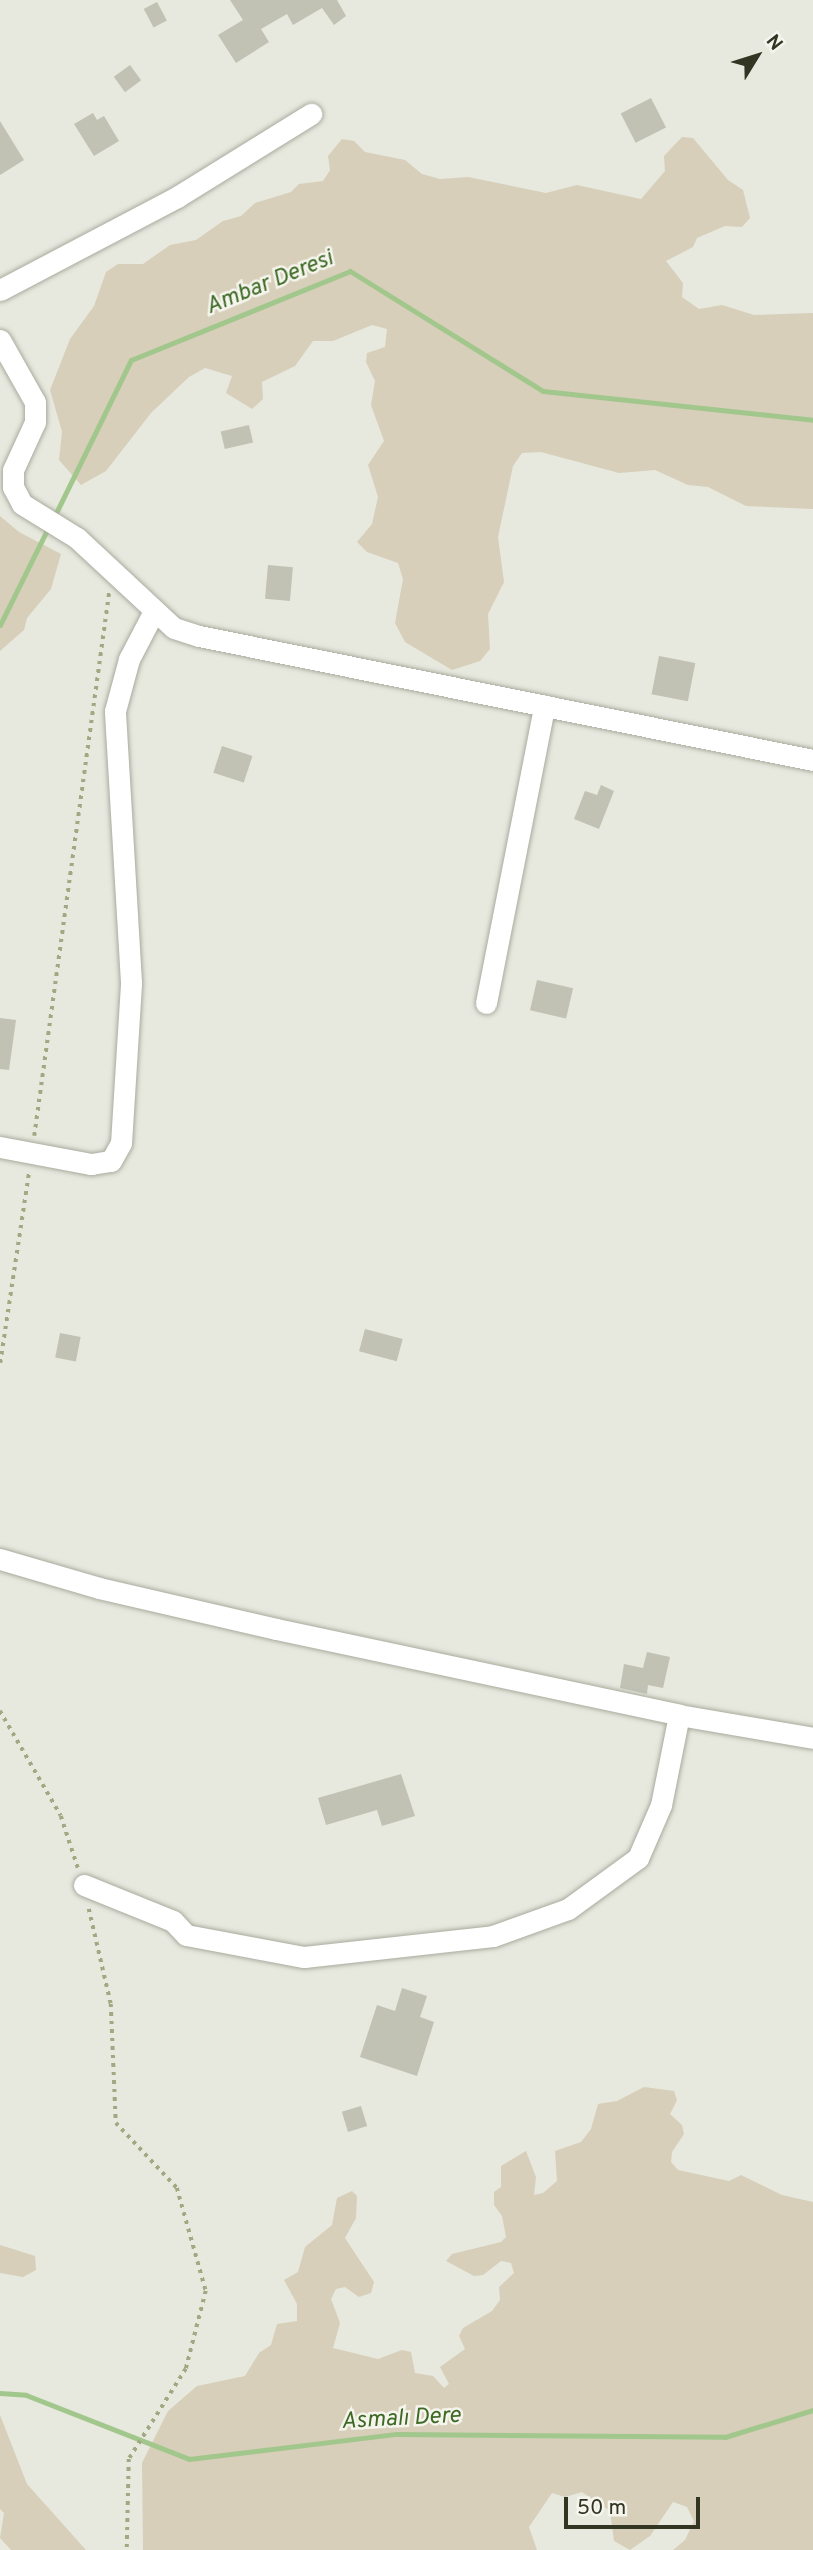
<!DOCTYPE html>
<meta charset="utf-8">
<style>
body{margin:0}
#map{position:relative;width:813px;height:2550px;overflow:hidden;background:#e7e8de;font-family:Overpass,sans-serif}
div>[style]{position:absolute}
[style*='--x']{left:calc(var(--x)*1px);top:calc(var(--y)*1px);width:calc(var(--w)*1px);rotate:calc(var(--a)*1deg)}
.green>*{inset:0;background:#d7cfb9}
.stream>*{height:5px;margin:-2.5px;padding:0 2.5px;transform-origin:2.5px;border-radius:2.5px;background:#a2c78c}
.building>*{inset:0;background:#c1c2b4;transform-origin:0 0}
.path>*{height:3.5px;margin-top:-1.75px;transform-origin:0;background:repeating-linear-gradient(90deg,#a2a882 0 3.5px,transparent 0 8.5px)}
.roads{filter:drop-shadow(0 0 2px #a9ab9e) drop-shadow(0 0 2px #a9ab9e)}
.minor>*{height:21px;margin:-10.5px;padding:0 10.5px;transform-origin:10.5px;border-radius:10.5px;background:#fff}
span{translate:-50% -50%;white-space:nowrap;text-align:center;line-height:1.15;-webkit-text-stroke:5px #f5f5ee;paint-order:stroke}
.water-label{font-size:23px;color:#3d6924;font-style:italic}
.north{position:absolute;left:722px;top:21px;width:70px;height:70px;-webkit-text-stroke:5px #f5f5ee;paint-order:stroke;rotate:52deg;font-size:19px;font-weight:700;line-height:28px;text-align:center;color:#313522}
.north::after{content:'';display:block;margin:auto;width:24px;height:32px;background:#313522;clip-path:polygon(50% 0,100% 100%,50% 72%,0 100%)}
.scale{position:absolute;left:564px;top:2497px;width:136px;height:32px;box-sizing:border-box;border:4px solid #313522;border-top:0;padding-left:9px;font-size:21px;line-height:24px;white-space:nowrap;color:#313522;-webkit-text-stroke:5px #f5f5ee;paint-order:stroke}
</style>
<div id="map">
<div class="green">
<i style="clip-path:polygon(682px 137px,693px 138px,728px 180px,743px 190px,750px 218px,742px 227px,725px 226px,697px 238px,693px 247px,666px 261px,683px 283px,682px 297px,699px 309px,722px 305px,754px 315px,813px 313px,813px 509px,746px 506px,708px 487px,688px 485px,655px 470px,619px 473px,541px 452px,522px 453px,513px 466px,498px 537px,504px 582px,488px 614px,490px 649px,480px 661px,452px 670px,405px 642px,395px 623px,403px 579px,398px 563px,367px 552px,357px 542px,372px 524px,378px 497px,368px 465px,384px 441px,371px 405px,375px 381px,366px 362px,367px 353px,385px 347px,387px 329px,372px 325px,333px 341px,313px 341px,295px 366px,262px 382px,263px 399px,252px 409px,226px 393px,232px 376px,205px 368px,189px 377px,151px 413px,106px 471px,81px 485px,59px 460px,62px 432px,50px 390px,70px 339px,94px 306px,106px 272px,118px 264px,143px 264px,170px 245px,196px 240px,223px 221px,241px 216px,255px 203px,291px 192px,299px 184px,323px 181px,330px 170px,328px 156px,342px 139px,354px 141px,365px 152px,405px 160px,422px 174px,440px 179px,468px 177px,546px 193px,577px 185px,641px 199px,665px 171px,664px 156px)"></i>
<i style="clip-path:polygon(0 516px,19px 532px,61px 554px,51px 589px,27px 618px,24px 630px,0 651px)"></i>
<i style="clip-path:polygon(644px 2087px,674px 2091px,677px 2100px,670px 2114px,682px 2125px,684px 2134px,672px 2152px,671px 2162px,678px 2170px,729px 2181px,741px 2175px,782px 2195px,813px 2202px,813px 2550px,673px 2550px,685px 2540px,694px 2521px,687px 2507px,673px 2502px,650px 2536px,630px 2550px,614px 2541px,610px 2511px,582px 2492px,565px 2497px,552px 2493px,529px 2527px,537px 2550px,143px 2550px,142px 2463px,168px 2411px,197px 2386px,245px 2376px,259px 2353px,271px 2345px,277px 2324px,297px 2321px,297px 2304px,284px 2280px,298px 2272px,305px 2247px,332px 2225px,337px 2198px,352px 2191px,357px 2196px,356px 2218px,345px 2238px,374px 2282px,371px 2293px,359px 2297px,345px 2287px,336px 2289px,331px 2299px,340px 2323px,333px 2348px,378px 2359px,402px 2350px,411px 2352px,415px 2373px,433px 2376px,444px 2388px,449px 2384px,440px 2367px,465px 2349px,459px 2336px,463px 2328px,492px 2311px,500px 2300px,499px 2287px,514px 2273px,511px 2263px,501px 2261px,483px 2275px,474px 2276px,446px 2261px,452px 2254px,501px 2242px,506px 2237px,502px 2216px,494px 2205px,494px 2192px,501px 2187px,501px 2166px,526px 2151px,536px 2177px,534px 2195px,543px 2193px,557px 2181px,555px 2151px,581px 2142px,591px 2129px,598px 2104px,617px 2101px)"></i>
<i style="clip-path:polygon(0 2245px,35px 2256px,36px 2270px,23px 2277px,0 2273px)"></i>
<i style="clip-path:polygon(0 2415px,27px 2484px,86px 2550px,11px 2550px,0 2538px,4px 2513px,0 2509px)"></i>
</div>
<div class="stream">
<i style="--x:54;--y:517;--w:175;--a:-63.9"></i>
<i style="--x:131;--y:360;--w:236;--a:-22.1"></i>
<i style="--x:350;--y:271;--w:227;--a:31.9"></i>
<i style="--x:543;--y:391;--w:272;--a:6.1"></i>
<i style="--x:0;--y:625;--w:110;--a:-63.7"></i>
<i style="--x:0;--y:2393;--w:26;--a:4"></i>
<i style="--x:26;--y:2395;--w:175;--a:21.4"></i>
<i style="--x:189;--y:2459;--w:209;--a:-6.9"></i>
<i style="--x:396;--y:2434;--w:329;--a:0.5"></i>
<i style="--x:725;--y:2437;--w:92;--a:-17.1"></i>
</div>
<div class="building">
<i style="clip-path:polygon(230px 0,337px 0,346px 16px,334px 25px,322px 8px,293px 25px,287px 14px,261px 29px,269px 42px,236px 63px,218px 35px,243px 20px)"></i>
<i style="left:157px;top:2px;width:21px;height:15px;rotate:62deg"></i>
<i style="left:130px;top:65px;width:19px;height:20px;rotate:54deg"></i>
<i style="left:651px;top:98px;width:33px;height:34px;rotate:63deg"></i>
<i style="clip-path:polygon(93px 113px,97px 120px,104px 116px,119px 141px,94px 156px,74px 124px)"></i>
<i style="clip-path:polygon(0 121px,24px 160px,0 175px)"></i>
<i style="left:249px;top:425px;width:18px;height:29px;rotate:77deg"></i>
<i style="left:268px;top:565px;width:25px;height:34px;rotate:5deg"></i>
<i style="left:659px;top:656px;width:37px;height:39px;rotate:11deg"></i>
<i style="left:222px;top:746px;width:32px;height:28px;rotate:18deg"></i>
<i style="clip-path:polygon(601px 785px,614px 791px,599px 829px,574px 819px,585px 791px,597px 795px)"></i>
<i style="left:537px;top:980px;width:37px;height:31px;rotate:13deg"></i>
<i style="clip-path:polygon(0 1018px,16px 1020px,9px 1070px,0 1069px)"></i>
<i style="left:365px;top:1329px;width:39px;height:23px;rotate:15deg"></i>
<i style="left:60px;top:1333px;width:21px;height:25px;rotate:11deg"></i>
<i style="clip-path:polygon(647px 1652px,670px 1657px,663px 1688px,648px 1685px,647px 1694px,620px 1688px,624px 1664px,643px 1668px)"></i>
<i style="clip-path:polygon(401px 1774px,415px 1816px,382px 1826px,377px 1810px,326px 1825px,318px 1798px)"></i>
<i style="clip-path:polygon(402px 1988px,427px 1996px,420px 2017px,434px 2022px,417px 2076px,360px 2057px,377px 2005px,395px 2011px)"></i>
<i style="left:361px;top:2106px;width:21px;height:20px;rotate:73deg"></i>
</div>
<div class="path">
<i style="--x:34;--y:1136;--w:549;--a:-82.15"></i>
<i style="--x:0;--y:1363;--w:194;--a:-81.4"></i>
<i style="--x:0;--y:1711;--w:121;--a:59.8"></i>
<i style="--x:61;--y:1816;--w:55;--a:71.9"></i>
<i style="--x:89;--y:1909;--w:98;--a:77"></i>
<i style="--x:111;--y:2004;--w:119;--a:87.6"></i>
<i style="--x:116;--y:2123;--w:89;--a:46.8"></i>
<i style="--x:177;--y:2188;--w:107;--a:74.3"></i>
<i style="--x:206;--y:2291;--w:81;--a:104.4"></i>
<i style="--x:186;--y:2369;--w:107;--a:122.3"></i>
<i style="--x:129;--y:2459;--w:91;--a:91.3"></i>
</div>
<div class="roads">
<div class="minor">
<i style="--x:0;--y:290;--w:200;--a:-27.7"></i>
<i style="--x:177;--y:197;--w:158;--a:-31.8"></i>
<i style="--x:0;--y:340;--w:71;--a:60.6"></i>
<i style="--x:35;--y:402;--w:20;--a:90"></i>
<i style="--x:35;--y:422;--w:53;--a:114.6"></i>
<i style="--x:13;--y:470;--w:17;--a:90"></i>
<i style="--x:13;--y:487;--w:19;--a:62"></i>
<i style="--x:22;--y:504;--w:65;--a:31.7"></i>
<i style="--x:77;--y:538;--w:132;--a:42.9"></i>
<i style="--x:174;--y:628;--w:26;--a:18"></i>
<i style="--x:199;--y:636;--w:626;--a:11.42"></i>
<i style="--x:486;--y:1003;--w:303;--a:-78.9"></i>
<i style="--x:0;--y:1147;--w:93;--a:10.6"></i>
<i style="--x:91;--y:1164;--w:20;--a:-9"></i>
<i style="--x:111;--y:1161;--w:21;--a:-61"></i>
<i style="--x:121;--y:1143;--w:161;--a:-86.4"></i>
<i style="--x:131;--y:982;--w:271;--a:-93.4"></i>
<i style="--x:115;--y:711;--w:54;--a:-74.9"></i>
<i style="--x:129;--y:659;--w:52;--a:-62.4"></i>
<i style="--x:0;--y:1559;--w:103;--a:16.3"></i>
<i style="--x:99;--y:1588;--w:182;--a:13"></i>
<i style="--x:276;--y:1629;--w:412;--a:12"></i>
<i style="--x:679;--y:1715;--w:136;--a:9.7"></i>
<i style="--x:84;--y:1885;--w:96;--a:22"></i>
<i style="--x:173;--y:1921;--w:19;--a:47"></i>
<i style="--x:186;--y:1935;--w:120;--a:10.6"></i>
<i style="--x:304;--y:1957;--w:190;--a:-6.3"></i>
<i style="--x:493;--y:1936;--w:80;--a:-19.8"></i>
<i style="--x:568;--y:1909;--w:87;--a:-36.1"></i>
<i style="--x:638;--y:1858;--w:58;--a:-66.5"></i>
<i style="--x:661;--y:1805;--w:92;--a:-78.7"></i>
</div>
</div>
<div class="water-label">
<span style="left:270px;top:284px;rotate:-22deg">Ambar Deresi</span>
<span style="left:401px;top:2420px;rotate:-3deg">Asmalı Dere</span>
</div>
<div class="north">N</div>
<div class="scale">50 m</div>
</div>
